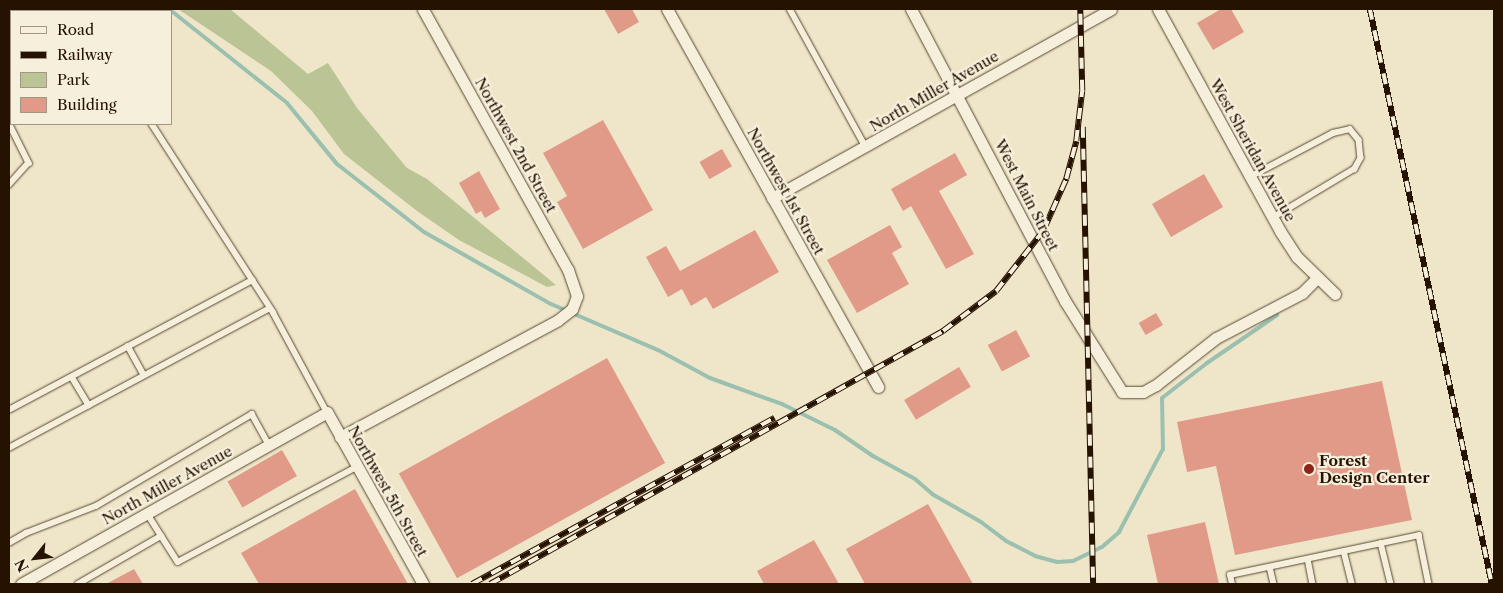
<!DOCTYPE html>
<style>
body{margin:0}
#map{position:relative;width:1503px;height:593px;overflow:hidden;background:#efe6c9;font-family:"Libre Caslon Text",serif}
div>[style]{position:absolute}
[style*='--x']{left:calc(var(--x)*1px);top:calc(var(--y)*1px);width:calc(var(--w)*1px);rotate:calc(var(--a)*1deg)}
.green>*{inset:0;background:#bbc495}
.stream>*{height:4px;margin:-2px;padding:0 2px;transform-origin:2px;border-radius:2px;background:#9bc0b0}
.building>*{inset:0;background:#e19a87;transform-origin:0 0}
.roads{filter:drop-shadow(0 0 1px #584732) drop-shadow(0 0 1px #584732)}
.service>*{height:5.5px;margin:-2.75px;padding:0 2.75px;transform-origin:2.75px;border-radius:2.75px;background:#f5efdc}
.minor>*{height:11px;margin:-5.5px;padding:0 5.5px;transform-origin:5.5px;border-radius:5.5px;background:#f5efdc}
.rail>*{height:5.5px;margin-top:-2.75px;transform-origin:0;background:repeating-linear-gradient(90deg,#f5efdc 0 11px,#261200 0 22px);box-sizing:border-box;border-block:1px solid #261200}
.dots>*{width:14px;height:14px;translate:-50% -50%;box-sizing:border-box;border:2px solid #f5efdc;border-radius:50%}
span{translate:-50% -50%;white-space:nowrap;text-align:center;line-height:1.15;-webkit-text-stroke:4.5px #f5efdc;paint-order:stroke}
.street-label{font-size:15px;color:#261200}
.poi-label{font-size:15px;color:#261200;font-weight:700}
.left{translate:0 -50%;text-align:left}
.frame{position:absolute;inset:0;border:10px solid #261200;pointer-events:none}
.legend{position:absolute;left:10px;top:10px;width:162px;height:115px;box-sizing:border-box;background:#f5efdc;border:1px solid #a29784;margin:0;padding:6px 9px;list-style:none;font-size:15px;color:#261200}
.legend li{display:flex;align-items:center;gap:10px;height:25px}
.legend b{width:25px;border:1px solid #a29784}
.north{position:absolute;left:10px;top:533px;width:50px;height:50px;-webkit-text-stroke:4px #f5efdc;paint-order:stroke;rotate:241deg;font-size:14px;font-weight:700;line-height:20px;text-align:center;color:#261200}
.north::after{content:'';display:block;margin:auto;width:18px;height:22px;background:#261200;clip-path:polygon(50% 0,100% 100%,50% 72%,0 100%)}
</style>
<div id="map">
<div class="green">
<i style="clip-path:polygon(178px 9px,230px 9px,308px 74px,328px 63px,357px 108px,407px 168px,427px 179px,556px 285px,547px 287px,459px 240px,417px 211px,344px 154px,312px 111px,271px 71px)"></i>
</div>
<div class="stream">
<i style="--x:169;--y:9;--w:151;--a:38.5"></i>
<i style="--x:287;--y:103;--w:79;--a:50.7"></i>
<i style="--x:337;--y:164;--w:110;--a:38"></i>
<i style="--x:424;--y:232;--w:146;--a:29.6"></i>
<i style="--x:551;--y:304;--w:116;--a:23.3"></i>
<i style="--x:658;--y:350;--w:59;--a:28.3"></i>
<i style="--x:710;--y:378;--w:77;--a:19.9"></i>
<i style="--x:782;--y:404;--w:59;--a:26.1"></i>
<i style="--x:835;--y:430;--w:46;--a:34.4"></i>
<i style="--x:873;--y:456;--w:48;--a:28.7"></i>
<i style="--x:915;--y:479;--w:23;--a:41"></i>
<i style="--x:932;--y:494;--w:56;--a:29.7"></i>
<i style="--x:981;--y:522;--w:31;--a:37"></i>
<i style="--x:1006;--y:541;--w:33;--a:27"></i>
<i style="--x:1035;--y:556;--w:23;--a:15"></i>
<i style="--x:1057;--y:562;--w:16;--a:-4"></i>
<i style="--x:1073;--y:561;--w:32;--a:-26"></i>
<i style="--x:1102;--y:547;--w:23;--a:-41"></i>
<i style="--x:1119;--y:532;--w:94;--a:-62.1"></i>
<i style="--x:1163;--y:449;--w:51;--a:-91.1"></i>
<i style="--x:1162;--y:398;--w:57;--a:-37.9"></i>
<i style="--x:1207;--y:363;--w:85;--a:-34.4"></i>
</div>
<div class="building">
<i style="clip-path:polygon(604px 9px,632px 9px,639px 22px,618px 34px)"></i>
<i style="clip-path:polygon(1221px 9px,1231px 9px,1244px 32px,1213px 50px,1197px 23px)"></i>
<i style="clip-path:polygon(603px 120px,653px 210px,583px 249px,557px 202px,567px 196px,543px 153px)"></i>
<i style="left:722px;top:149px;width:20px;height:26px;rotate:60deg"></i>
<i style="clip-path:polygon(955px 153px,967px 175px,939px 191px,974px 254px,946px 269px,911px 206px,903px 211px,891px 189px)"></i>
<i style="clip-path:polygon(479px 171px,500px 209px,485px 218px,481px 211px,476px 214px,459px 183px)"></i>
<i style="left:1204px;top:174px;width:38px;height:60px;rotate:60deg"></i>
<i style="clip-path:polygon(890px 225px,902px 247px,892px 253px,909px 284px,857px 313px,827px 260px)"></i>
<i style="clip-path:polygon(755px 230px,779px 272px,713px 309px,706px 297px,691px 306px,682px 289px,668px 297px,646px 257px,666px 246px,680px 271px)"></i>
<i style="left:1156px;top:313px;width:14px;height:20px;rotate:60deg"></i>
<i style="left:1016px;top:330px;width:30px;height:32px;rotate:62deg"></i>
<i style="left:607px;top:358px;width:120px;height:238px;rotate:61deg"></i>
<i style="left:959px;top:367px;width:23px;height:64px;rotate:59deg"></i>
<i style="clip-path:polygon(1382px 381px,1412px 520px,1235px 555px,1216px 466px,1187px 472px,1177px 422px)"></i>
<i style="left:282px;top:450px;width:30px;height:63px;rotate:60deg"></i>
<i style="clip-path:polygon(355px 489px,408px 584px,259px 584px,241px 553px)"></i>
<i style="clip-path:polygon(928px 504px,973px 584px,865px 584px,846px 549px)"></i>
<i style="clip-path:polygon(1205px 522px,1219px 584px,1158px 584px,1147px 535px)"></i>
<i style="clip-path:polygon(814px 540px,839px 584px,764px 584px,757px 571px)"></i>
<i style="clip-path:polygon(134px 569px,143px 584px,106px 584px)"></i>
</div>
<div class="roads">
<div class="service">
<i style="--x:67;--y:9;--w:3;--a:45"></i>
<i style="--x:790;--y:9;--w:158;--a:61.2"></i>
<i style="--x:44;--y:11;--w:4;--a:-27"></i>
<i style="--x:9;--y:31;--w:3;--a:-45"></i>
<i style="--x:9;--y:123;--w:45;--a:63.4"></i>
<i style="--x:29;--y:163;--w:30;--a:132"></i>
<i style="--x:152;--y:124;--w:224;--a:57.2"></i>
<i style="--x:273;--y:312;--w:114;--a:61.6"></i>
<i style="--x:1250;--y:177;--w:94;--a:-27.9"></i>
<i style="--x:1333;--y:133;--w:17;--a:-13"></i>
<i style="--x:1350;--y:129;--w:14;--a:51"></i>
<i style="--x:1359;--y:140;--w:18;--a:84"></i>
<i style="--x:1361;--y:158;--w:13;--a:119"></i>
<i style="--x:1355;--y:169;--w:96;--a:149.1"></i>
<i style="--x:128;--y:346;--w:33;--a:61"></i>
<i style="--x:72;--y:377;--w:33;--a:59"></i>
<i style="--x:9;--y:410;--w:276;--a:-28.1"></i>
<i style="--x:9;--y:448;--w:296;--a:-28.2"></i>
<i style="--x:147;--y:513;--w:58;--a:57.7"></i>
<i style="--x:178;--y:562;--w:203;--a:-28"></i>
<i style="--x:9;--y:543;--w:20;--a:-30"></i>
<i style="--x:26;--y:533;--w:75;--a:-21.1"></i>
<i style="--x:96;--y:506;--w:181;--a:-30.5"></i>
<i style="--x:252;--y:414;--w:35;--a:61"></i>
<i style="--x:1381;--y:543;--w:42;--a:76.3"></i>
<i style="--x:1344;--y:551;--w:34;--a:76"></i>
<i style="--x:1308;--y:559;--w:25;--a:79"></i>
<i style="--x:1270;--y:567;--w:17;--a:77"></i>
<i style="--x:78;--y:584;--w:96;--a:-30"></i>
<i style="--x:1232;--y:584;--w:9;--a:-103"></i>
<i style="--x:1230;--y:575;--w:193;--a:-11.9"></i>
<i style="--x:1419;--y:535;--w:50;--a:78.5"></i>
</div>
<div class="minor">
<i style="--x:667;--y:9;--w:433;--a:60.8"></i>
<i style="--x:911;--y:9;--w:330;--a:62.2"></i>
<i style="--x:1065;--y:301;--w:107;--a:57.9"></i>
<i style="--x:1122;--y:392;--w:21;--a:0"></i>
<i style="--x:1143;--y:392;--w:15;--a:-28"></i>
<i style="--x:1156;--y:385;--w:76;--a:-38.1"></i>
<i style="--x:1216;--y:338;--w:97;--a:-27.6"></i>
<i style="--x:1302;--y:293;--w:20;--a:-45"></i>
<i style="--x:1158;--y:9;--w:253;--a:61.2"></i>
<i style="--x:1280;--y:231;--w:31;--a:57"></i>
<i style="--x:1297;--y:257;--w:53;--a:44.2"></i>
<i style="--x:772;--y:198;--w:388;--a:-29.1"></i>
<i style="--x:340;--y:437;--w:247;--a:-28.2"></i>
<i style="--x:558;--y:320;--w:18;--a:-38"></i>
<i style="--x:572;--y:309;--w:14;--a:-69"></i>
<i style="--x:577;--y:296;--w:28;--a:-109"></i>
<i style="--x:568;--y:270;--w:299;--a:-119.1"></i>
<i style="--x:21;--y:584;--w:351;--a:-29.3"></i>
<i style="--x:327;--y:412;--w:197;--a:60.8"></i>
</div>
</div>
<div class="rail">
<i style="--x:1370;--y:9;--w:588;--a:78.02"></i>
<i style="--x:1083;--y:127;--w:457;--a:88.7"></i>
<i style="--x:472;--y:584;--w:345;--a:-28.8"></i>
<i style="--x:490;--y:584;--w:519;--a:-29.18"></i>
<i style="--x:943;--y:331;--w:66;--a:-37"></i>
<i style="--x:996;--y:291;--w:76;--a:-51.9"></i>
<i style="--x:1043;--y:231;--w:57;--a:-66.1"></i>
<i style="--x:1066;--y:179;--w:39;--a:-75"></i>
<i style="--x:1076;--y:141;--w:50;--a:-83.2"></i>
<i style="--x:1082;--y:91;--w:82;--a:-91.4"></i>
</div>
<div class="dots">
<i style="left:1309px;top:469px;background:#8f2418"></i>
</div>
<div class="street-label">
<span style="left:934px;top:91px;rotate:-30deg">North Miller Avenue</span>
<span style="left:516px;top:145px;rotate:61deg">Northwest 2nd Street</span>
<span style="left:1253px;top:150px;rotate:61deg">West Sheridan Avenue</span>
<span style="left:786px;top:191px;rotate:61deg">Northwest 1st Street</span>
<span style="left:1027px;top:195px;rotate:63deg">West Main Street</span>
<span style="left:167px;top:485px;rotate:-29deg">North Miller Avenue</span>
<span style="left:388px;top:491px;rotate:61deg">Northwest 5th Street</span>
</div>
<div class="poi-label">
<span class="left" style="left:1319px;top:469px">Forest<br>Design Center</span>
</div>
<div class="frame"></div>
<ul class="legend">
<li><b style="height:6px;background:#f5efdc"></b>Road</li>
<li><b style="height:6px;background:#261200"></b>Railway</li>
<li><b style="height:14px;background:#bbc495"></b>Park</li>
<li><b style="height:14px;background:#e19a87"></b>Building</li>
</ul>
<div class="north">N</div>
</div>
